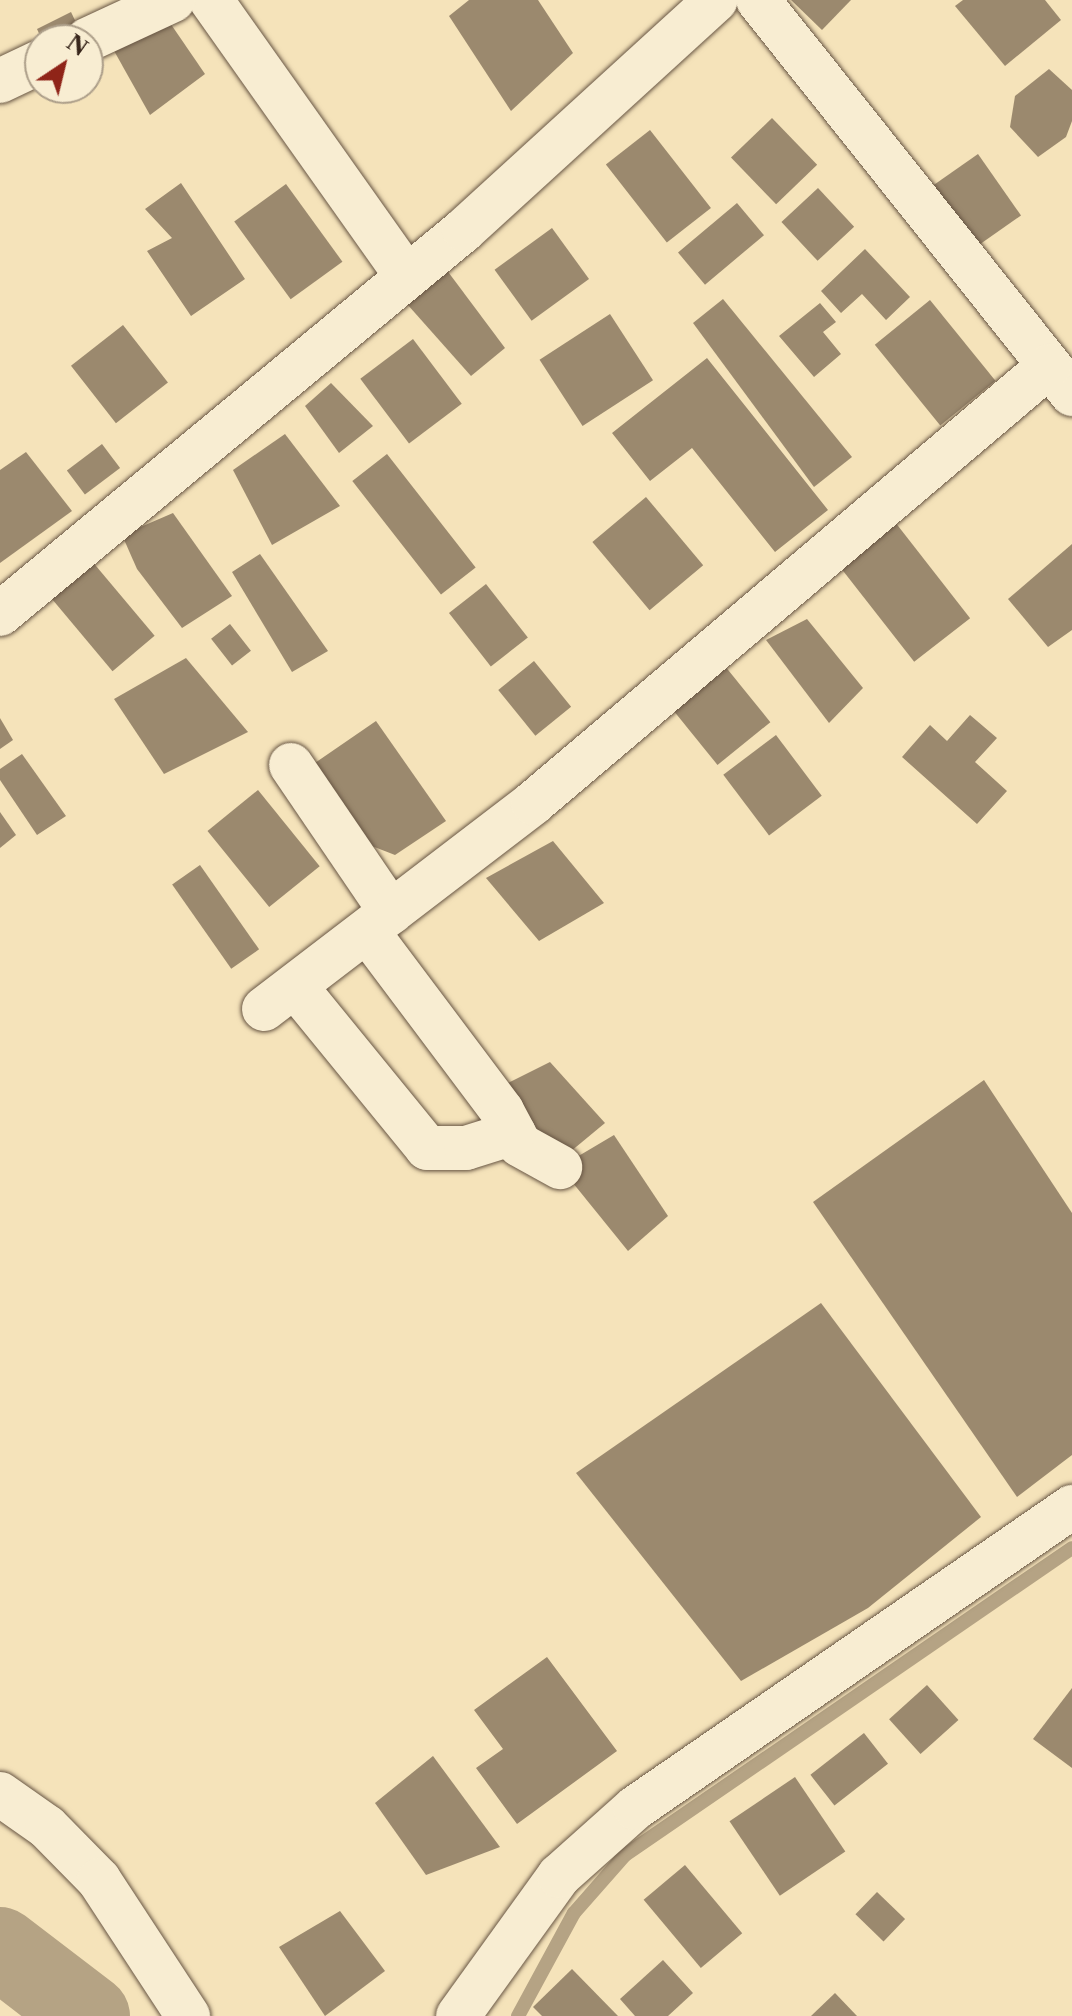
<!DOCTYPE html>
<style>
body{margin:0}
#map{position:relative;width:1072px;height:2016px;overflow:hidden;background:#f5e3ba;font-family:"Libre Caslon Text",serif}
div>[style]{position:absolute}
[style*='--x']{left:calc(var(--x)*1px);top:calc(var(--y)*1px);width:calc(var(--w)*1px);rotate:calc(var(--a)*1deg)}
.stream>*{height:14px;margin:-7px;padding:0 7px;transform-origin:7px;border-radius:7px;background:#b5a384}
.river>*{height:82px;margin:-41px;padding:0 41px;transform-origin:41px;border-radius:41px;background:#b5a384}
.building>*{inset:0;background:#9b896e;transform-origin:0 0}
.roads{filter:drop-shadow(0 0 2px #685644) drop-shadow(0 0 2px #685644)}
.street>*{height:44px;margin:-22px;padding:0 22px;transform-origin:22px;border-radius:22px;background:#f8edd2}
span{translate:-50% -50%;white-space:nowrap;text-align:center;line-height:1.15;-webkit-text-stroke:7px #f8edd2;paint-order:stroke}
.north{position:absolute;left:24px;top:24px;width:80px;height:80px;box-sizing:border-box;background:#f8edd2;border:2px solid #ac9e89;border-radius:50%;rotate:35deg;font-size:22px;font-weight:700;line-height:32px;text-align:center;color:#39271c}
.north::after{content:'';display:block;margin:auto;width:28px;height:36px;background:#8f2418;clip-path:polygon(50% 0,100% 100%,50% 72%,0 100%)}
</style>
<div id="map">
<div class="stream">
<i style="--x:518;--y:2016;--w:117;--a:-61.5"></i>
<i style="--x:574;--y:1913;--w:77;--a:-48.7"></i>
<i style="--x:625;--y:1855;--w:542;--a:-34.48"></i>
</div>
<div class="river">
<i style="--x:0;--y:1948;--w:112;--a:37.4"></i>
</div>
<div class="building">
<i style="clip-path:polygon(469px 0,538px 0,573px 53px,511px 111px,449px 16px)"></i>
<i style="clip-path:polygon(791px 0,851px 0,822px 30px)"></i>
<i style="clip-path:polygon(963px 0,1045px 0,1061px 20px,1005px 66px,955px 6px)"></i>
<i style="clip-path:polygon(71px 12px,82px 35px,42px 40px,37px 29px)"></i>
<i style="clip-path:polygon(166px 17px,205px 74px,150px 115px,113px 49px)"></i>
<i style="clip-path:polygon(1049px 69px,1072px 90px,1072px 121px,1066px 137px,1038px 157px,1010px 127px,1015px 96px)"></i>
<i style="left:772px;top:118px;width:65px;height:57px;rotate:46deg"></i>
<i style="left:650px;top:130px;width:99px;height:56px;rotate:52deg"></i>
<i style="left:978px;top:154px;width:75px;height:58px;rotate:55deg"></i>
<i style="clip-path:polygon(181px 183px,245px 279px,191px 316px,147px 251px,172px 238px,145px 209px)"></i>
<i style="left:286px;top:184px;width:96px;height:64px;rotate:54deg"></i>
<i style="left:818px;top:188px;width:53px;height:50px;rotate:47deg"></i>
<i style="left:737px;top:203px;width:42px;height:77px;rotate:50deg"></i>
<i style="left:552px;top:228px;width:63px;height:71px;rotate:54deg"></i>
<i style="clip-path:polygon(865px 249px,910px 297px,886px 320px,862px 294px,841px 313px,821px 291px)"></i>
<i style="clip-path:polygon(440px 261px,505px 348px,471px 376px,399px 295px)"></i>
<i style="clip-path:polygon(723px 299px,852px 457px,814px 487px,693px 323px)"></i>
<i style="left:930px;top:300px;width:104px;height:71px;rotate:51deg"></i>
<i style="clip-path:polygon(820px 303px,836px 322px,823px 332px,841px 354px,814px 377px,779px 336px)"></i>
<i style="left:610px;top:314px;width:79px;height:84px;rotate:57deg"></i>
<i style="left:123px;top:325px;width:73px;height:66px;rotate:52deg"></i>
<i style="left:413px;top:339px;width:81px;height:66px;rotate:53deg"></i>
<i style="clip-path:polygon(707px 358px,828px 510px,775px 552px,692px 448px,650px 481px,612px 433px)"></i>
<i style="clip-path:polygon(331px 383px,373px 426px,339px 453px,305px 406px)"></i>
<i style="clip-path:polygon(285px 434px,340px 506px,272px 545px,233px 470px)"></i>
<i style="left:102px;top:444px;width:30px;height:44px;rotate:53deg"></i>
<i style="clip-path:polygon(26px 452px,72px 511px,0 563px,0 470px)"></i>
<i style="left:387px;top:454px;width:144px;height:44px;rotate:52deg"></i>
<i style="left:646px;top:497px;width:89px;height:70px;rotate:50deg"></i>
<i style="clip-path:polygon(173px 513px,232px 596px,182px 628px,137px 569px,122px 535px)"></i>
<i style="left:895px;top:522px;width:122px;height:71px;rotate:52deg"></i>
<i style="clip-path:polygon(1072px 544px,1072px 630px,1048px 647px,1008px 599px)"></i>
<i style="clip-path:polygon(260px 554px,328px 651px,292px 672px,232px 572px)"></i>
<i style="left:91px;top:560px;width:99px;height:55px;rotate:50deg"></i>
<i style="left:486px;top:584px;width:68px;height:47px;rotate:52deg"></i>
<i style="clip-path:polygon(807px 619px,863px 688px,829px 723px,766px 640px)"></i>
<i style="left:230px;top:624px;width:34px;height:24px;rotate:52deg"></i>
<i style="clip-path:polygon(186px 658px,248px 732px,164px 774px,114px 699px)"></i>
<i style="left:720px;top:660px;width:80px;height:68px;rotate:51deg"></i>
<i style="left:534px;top:661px;width:59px;height:46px;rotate:51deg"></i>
<i style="clip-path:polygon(970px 715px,997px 738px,975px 762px,1007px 791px,977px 824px,902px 757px,930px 725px,947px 741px)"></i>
<i style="clip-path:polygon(0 718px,13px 740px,0 749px)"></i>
<i style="clip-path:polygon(376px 721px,446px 821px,395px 855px,359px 841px,312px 765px)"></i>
<i style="left:776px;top:735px;width:76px;height:66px;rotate:53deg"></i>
<i style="clip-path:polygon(22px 754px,66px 816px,37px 835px,0 780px,0 769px)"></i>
<i style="left:258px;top:790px;width:98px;height:65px;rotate:51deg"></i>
<i style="clip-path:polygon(0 812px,16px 835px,0 848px)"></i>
<i style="clip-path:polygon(553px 841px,604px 903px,539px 941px,486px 878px)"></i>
<i style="left:200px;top:865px;width:103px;height:34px;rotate:55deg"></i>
<i style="clip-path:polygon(550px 1062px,605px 1123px,541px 1176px,488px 1093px)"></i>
<i style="clip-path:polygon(984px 1080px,1072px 1213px,1072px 1455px,1017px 1497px,813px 1202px)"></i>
<i style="clip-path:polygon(614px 1135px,668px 1216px,628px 1251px,560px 1167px)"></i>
<i style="clip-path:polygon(821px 1303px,981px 1517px,868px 1608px,741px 1681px,576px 1473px)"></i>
<i style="clip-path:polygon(547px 1657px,617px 1751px,517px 1824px,476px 1768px,503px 1749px,474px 1710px)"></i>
<i style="left:927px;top:1685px;width:47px;height:51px;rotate:48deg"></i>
<i style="clip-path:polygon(1072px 1688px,1072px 1768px,1033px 1739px)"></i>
<i style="left:864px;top:1733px;width:39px;height:68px;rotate:52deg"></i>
<i style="clip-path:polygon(433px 1756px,500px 1847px,426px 1875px,375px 1803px)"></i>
<i style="left:795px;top:1777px;width:90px;height:79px;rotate:56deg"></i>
<i style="left:685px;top:1865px;width:89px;height:54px;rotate:50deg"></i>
<i style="left:877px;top:1892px;width:39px;height:31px;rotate:44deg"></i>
<i style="clip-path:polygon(340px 1911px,385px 1971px,325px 2016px,279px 1947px)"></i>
<i style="clip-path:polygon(663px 1960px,693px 1993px,668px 2016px,635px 2016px,620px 1999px)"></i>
<i style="clip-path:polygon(572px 1969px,618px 2016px,542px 2016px,533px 2007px)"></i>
<i style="clip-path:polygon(835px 1993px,857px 2016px,811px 2016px)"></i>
</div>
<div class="roads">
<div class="street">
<i style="--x:211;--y:0;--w:339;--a:54.7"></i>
<i style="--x:758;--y:0;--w:504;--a:51.45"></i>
<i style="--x:87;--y:40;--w:95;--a:-24.9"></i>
<i style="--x:0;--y:81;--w:44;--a:-25.4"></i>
<i style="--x:0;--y:614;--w:602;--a:-39.61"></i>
<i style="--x:464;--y:230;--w:341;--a:-42.4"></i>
<i style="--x:291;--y:765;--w:178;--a:55.8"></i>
<i style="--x:367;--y:931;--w:225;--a:53.1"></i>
<i style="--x:502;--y:1111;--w:38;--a:62"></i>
<i style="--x:520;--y:1145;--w:46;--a:28.8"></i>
<i style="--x:295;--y:986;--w:209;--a:50.8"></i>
<i style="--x:427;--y:1148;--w:39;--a:0"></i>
<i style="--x:466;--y:1148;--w:50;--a:-17.4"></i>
<i style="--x:264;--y:1009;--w:339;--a:-37.4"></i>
<i style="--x:533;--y:803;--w:676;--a:-40.26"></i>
<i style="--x:0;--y:1794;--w:57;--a:35.1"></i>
<i style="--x:47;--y:1827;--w:74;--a:45.5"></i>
<i style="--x:99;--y:1880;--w:163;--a:56.8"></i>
<i style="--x:458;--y:2016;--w:173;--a:-54.2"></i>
<i style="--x:559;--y:1876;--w:102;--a:-41.8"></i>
<i style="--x:635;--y:1808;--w:531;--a:-34.56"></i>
</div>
</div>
<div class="north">N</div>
</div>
